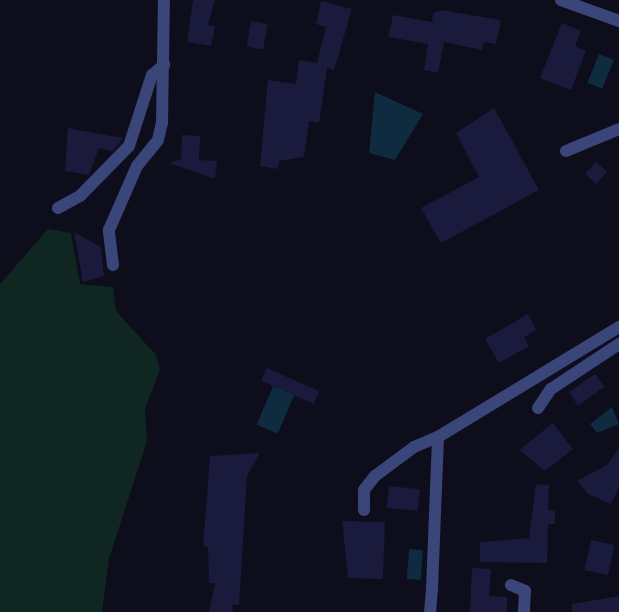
<!DOCTYPE html>
<style>
body{margin:0}
#map{position:relative;width:619px;height:612px;overflow:hidden;background:#0d0d1c;font-family:Mulish,sans-serif}
div>[style]{position:absolute}
[style*='--x']{left:calc(var(--x)*1px);top:calc(var(--y)*1px);width:calc(var(--w)*1px);rotate:calc(var(--a)*1deg)}
.green>*{inset:0;background:#102620}
.water>*{inset:0;background:#0e2b3f;transform-origin:0 0}
.building>*{inset:0;background:#1a1a3c;transform-origin:0 0}
.lane>*{height:12px;margin:-6px;padding:0 6px;transform-origin:6px;border-radius:6px;background:#3a4579}
.street>*{height:12px;margin:-6px;padding:0 6px;transform-origin:6px;border-radius:6px;background:#3a4579}
span{translate:-50% -50%;white-space:nowrap;text-align:center;line-height:1.15;-webkit-text-stroke:5px #0d0d1c;paint-order:stroke}
</style>
<div id="map">
<div class="green">
<i style="clip-path:polygon(48px 229px,71px 233px,80px 284px,113px 287px,116px 311px,156px 355px,160px 369px,145px 409px,147px 441px,109px 559px,102px 612px,0 612px,0 284px)"></i>
</div>
<div class="water">
<i style="left:599px;top:54px;width:16px;height:31px;rotate:22deg"></i>
<i style="clip-path:polygon(375px 92px,423px 114px,395px 160px,369px 153px)"></i>
<i style="left:273px;top:386px;width:23px;height:42px;rotate:23deg"></i>
<i style="clip-path:polygon(612px 407px,619px 424px,597px 433px,590px 424px)"></i>
<i style="left:409px;top:549px;width:14px;height:30px;rotate:4deg"></i>
</div>
<div class="building">
<i style="clip-path:polygon(193px 0,215px 0,208px 25px,215px 26px,211px 46px,187px 42px)"></i>
<i style="clip-path:polygon(321px 1px,352px 9px,334px 70px,327px 68px,319px 123px,309px 121px,304px 157px,279px 161px,278px 169px,260px 166px,268px 80px,296px 84px,299px 60px,317px 63px,326px 27px,316px 24px)"></i>
<i style="clip-path:polygon(441px 10px,501px 20px,496px 44px,484px 42px,482px 50px,444px 42px,438px 73px,424px 70px,428px 44px,388px 37px,393px 15px,432px 22px,433px 13px)"></i>
<i style="left:251px;top:21px;width:17px;height:26px;rotate:10deg"></i>
<i style="clip-path:polygon(562px 23px,581px 31px,575px 46px,586px 51px,571px 90px,540px 78px)"></i>
<i style="clip-path:polygon(494px 108px,539px 190px,441px 243px,421px 208px,479px 177px,456px 133px)"></i>
<i style="clip-path:polygon(68px 128px,73px 129px,123px 138px,113px 151px,99px 148px,89px 175px,65px 171px)"></i>
<i style="clip-path:polygon(182px 135px,200px 136px,199px 160px,217px 161px,215px 179px,169px 163px,181px 159px)"></i>
<i style="left:596px;top:162px;width:15px;height:16px;rotate:42deg"></i>
<i style="clip-path:polygon(74px 232px,101px 247px,104px 276px,83px 282px)"></i>
<i style="clip-path:polygon(528px 314px,536px 330px,524px 337px,529px 346px,499px 363px,485px 339px)"></i>
<i style="left:267px;top:368px;width:57px;height:14px;rotate:24deg"></i>
<i style="left:595px;top:374px;width:16px;height:32px;rotate:55deg"></i>
<i style="clip-path:polygon(553px 423px,573px 449px,545px 471px,519px 450px)"></i>
<i style="clip-path:polygon(619px 448px,619px 487px,611px 504px,588px 494px,577px 481px,607px 465px)"></i>
<i style="clip-path:polygon(260px 453px,247px 476px,239px 605px,232px 605px,233px 612px,209px 612px,215px 583px,209px 583px,208px 547px,203px 546px,210px 456px)"></i>
<i style="clip-path:polygon(536px 484px,549px 485px,548px 510px,555px 510px,555px 524px,548px 524px,547px 563px,480px 562px,480px 542px,529px 538px)"></i>
<i style="left:389px;top:486px;width:31px;height:22px;rotate:6deg"></i>
<i style="clip-path:polygon(342px 521px,385px 522px,383px 579px,348px 578px)"></i>
<i style="left:591px;top:540px;width:24px;height:31px;rotate:12deg"></i>
<i style="clip-path:polygon(472px 568px,491px 569px,489px 596px,507px 597px,507px 612px,470px 612px)"></i>
<i style="clip-path:polygon(619px 596px,619px 612px,572px 612px,572px 604px)"></i>
</div>
<div class="lane">
<i style="--x:561;--y:0;--w:62;--a:19.9"></i>
<i style="--x:566;--y:151;--w:57;--a:-22.5"></i>
<i style="--x:58;--y:208;--w:25;--a:-29"></i>
<i style="--x:80;--y:196;--w:70;--a:-45.6"></i>
<i style="--x:129;--y:146;--w:75;--a:-72.1"></i>
<i style="--x:152;--y:75;--w:16;--a:-40"></i>
<i style="--x:113;--y:265;--w:35;--a:-97"></i>
<i style="--x:109;--y:230;--w:70;--a:-66.4"></i>
<i style="--x:364;--y:510;--w:20;--a:-90"></i>
<i style="--x:364;--y:490;--w:18;--a:-52"></i>
<i style="--x:375;--y:476;--w:49;--a:-36.6"></i>
<i style="--x:414;--y:447;--w:26;--a:-23"></i>
<i style="--x:511;--y:585;--w:15;--a:23"></i>
<i style="--x:525;--y:591;--w:21;--a:93"></i>
<i style="--x:430;--y:612;--w:24;--a:-85"></i>
</div>
<div class="street">
<i style="--x:137;--y:166;--w:33;--a:-51"></i>
<i style="--x:158;--y:140;--w:17;--a:-77"></i>
<i style="--x:162;--y:123;--w:123;--a:-89.1"></i>
<i style="--x:538;--y:408;--w:23;--a:-56"></i>
<i style="--x:551;--y:389;--w:82;--a:-33.5"></i>
<i style="--x:432;--y:588;--w:151;--a:-87.7"></i>
<i style="--x:438;--y:437;--w:212;--a:-31.3"></i>
</div>
</div>
